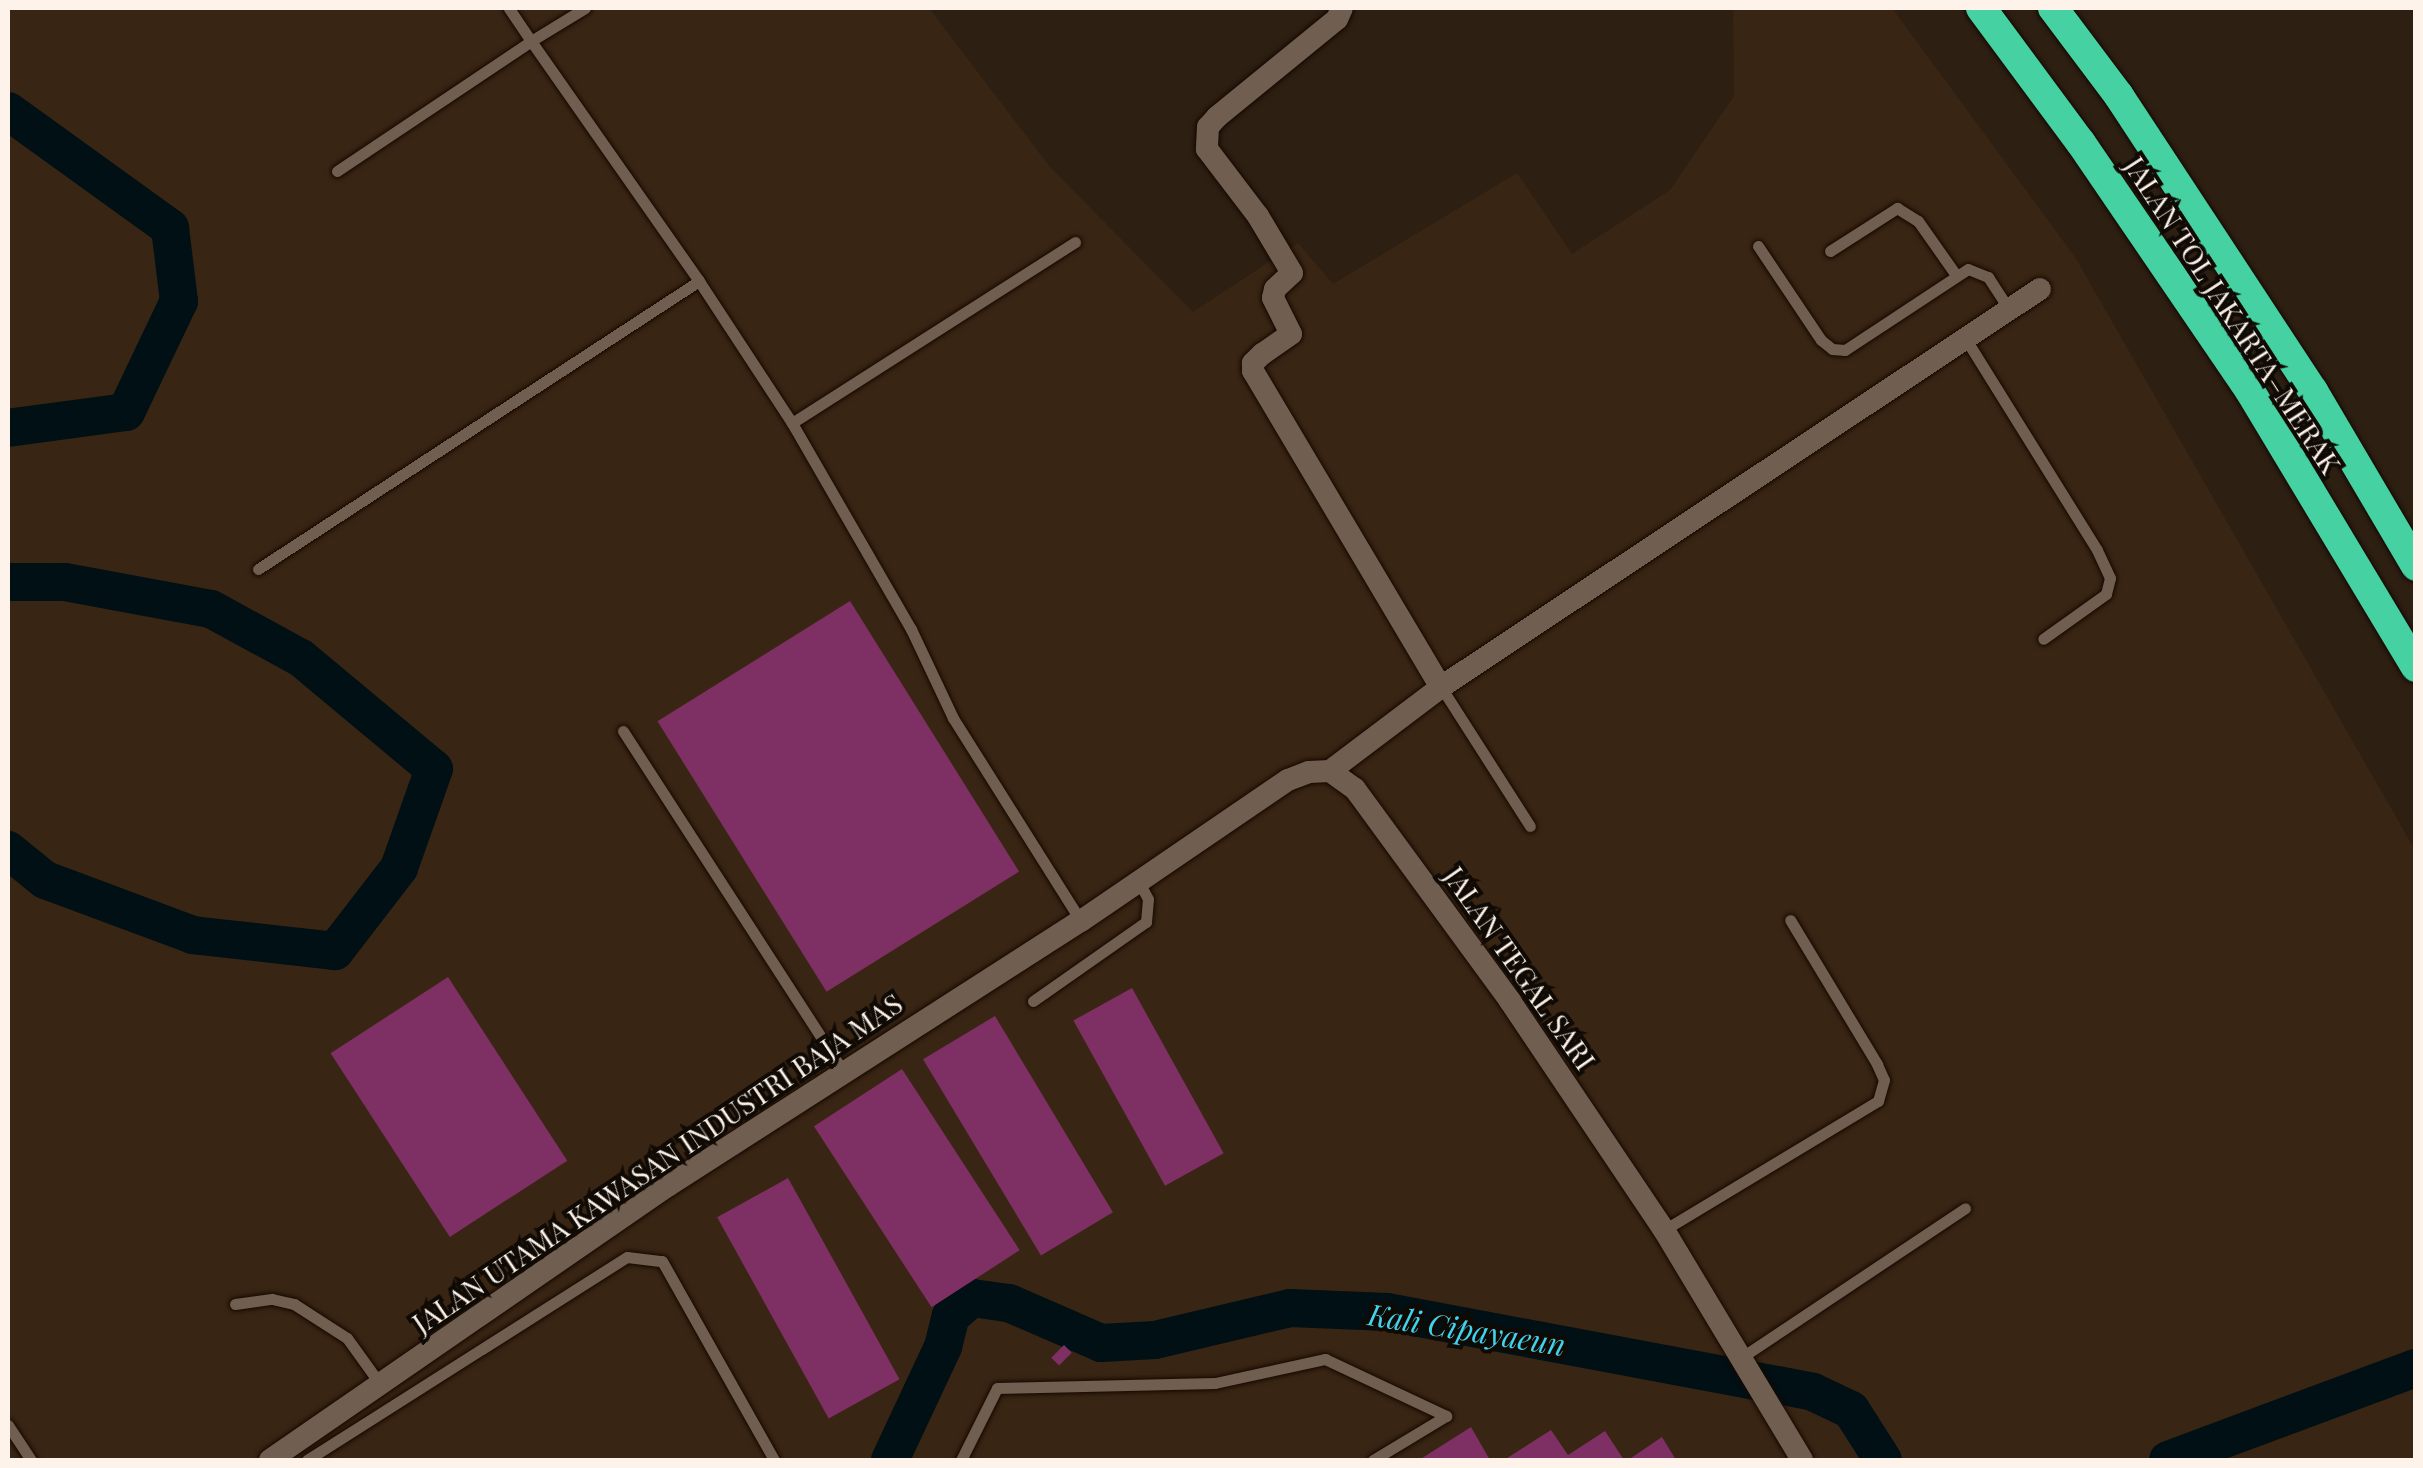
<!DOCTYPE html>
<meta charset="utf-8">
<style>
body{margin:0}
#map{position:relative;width:2423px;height:1468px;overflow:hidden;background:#2d1f12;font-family:"Playfair Display",serif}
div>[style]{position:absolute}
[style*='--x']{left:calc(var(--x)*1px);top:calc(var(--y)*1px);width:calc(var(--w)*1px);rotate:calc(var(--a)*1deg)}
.built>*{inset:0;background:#392513}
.river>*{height:38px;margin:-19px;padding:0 19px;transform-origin:19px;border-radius:19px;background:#011014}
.building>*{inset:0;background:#7e2f63;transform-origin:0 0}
.roads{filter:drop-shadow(0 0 2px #150801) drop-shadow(0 0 2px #150801)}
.service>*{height:11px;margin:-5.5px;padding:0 5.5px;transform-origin:5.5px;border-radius:5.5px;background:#705f50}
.minor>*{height:22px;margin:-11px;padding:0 11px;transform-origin:11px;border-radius:11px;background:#705f50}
.motorway>*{height:30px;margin:-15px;padding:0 15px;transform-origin:15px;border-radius:15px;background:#45d1a1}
span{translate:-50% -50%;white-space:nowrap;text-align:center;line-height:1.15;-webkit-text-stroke:8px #100a05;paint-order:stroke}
.street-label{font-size:28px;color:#fdf3ea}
.water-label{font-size:30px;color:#41d3ee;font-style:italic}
.frame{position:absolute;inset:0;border:10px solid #fdf3ea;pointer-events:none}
</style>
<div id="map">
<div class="built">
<i style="clip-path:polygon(8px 8px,929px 8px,1050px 167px,1193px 312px,1298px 243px,1333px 284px,1517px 173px,1572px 254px,1670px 190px,1734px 96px,1733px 8px,1892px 8px,2075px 257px,2415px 850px,2415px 1460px,8px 1460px)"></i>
</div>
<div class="river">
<i style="--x:8;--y:111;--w:200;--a:35.8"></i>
<i style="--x:170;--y:228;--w:74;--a:83"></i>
<i style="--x:179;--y:301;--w:123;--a:115.5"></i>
<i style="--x:126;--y:412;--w:119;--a:172.3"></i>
<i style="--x:8;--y:582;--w:57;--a:0"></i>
<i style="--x:65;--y:582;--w:148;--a:10.5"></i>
<i style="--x:211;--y:609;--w:102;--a:28.6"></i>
<i style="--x:301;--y:658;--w:173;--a:39.8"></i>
<i style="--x:434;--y:769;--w:105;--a:109.5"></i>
<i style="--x:399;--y:868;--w:105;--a:127.6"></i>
<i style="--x:335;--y:951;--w:143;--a:-173.6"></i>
<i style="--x:193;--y:935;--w:158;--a:-159.6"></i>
<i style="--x:45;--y:880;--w:48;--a:-141"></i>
<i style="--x:890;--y:1460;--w:125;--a:-64.9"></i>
<i style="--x:943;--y:1347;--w:32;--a:-76"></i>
<i style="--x:951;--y:1316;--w:28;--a:-41"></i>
<i style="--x:972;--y:1298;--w:37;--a:8"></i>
<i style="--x:1009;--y:1303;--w:100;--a:23.5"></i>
<i style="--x:1101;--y:1343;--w:54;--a:-3.2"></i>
<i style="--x:1155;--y:1340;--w:139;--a:-13.3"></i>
<i style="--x:1290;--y:1308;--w:97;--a:2.4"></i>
<i style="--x:1387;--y:1312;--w:433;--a:10.6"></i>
<i style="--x:1813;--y:1392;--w:42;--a:25.3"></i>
<i style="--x:1851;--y:1410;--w:59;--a:57.4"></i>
<i style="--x:2168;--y:1460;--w:265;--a:-20.4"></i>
</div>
<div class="building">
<i style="left:850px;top:601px;width:319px;height:227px;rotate:58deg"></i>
<i style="left:448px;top:977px;width:219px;height:140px;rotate:57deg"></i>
<i style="left:1132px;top:988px;width:189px;height:67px;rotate:61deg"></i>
<i style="left:995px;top:1016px;width:229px;height:84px;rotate:59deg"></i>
<i style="left:902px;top:1069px;width:216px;height:105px;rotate:57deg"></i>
<i style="left:788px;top:1178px;width:230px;height:81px;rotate:61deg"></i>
<i style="left:1064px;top:1345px;width:11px;height:18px;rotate:45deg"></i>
<i style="clip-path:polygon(1471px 1427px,1490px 1460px,1419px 1460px)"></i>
<i style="clip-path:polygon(1551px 1430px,1568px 1455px,1605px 1431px,1624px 1460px,1504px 1460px)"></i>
<i style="clip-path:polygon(1662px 1437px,1676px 1460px,1628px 1460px)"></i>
</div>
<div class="roads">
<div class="service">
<i style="--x:585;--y:8;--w:63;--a:148.6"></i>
<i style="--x:531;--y:41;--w:293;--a:55"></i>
<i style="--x:699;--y:281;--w:170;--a:56.8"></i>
<i style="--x:792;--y:423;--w:238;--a:60"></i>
<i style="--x:911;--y:629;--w:98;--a:64.7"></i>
<i style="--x:953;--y:718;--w:240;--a:57.8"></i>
<i style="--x:337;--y:171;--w:234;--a:-33.8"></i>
<i style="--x:531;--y:41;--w:40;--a:-124"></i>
<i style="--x:1758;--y:246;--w:113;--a:56.2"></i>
<i style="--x:1821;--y:340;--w:14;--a:39"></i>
<i style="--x:1832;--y:349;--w:13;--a:4"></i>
<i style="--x:1845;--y:350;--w:147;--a:-33.4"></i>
<i style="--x:1968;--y:269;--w:22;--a:22"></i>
<i style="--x:1988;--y:277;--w:38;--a:57"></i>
<i style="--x:1830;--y:251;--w:80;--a:-32.7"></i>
<i style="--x:1897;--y:208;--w:25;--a:32"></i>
<i style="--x:1918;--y:221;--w:66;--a:54.9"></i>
<i style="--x:1967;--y:341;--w:246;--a:58.1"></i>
<i style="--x:2097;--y:550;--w:31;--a:65"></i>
<i style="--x:2110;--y:578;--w:16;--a:104"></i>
<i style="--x:2106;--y:594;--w:77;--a:144.5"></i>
<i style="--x:792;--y:423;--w:336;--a:-32.6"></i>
<i style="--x:258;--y:569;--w:527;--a:-33.15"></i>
<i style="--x:1441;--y:687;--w:165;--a:57.4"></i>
<i style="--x:623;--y:731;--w:409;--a:57.1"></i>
<i style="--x:1033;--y:1001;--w:138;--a:-35"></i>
<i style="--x:1146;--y:922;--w:23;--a:-85"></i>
<i style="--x:1148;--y:899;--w:19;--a:-118"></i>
<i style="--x:1664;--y:1230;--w:250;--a:-31.1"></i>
<i style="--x:1878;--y:1101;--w:22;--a:-74"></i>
<i style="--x:1884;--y:1080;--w:17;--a:-114"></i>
<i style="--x:1877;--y:1064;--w:168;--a:-121.1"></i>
<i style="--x:235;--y:1304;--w:37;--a:-8"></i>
<i style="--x:272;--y:1299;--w:23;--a:13"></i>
<i style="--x:294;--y:1304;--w:63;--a:32.7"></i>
<i style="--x:347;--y:1338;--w:57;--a:54.3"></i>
<i style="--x:1742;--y:1357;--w:268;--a:-33.7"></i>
<i style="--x:8;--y:1425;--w:42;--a:56.7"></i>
<i style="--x:307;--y:1460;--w:379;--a:-32.4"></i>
<i style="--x:627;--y:1257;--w:35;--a:7"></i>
<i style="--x:662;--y:1261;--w:228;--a:60.6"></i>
<i style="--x:961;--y:1460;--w:80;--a:-63.4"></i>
<i style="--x:997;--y:1388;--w:218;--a:-1.3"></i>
<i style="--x:1215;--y:1383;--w:113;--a:-12.3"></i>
<i style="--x:1325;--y:1359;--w:134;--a:25.2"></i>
<i style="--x:1446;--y:1416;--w:85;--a:148.9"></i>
</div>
<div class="minor">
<i style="--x:1342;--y:8;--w:12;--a:114"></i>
<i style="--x:1337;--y:19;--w:155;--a:140.8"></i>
<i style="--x:1217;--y:117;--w:13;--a:132"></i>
<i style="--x:1208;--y:127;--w:22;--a:93"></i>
<i style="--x:1207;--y:149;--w:84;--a:52.7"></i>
<i style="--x:1258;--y:216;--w:66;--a:59.2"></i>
<i style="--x:1292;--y:273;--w:23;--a:137"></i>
<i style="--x:1275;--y:289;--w:9;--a:103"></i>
<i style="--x:1273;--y:298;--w:40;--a:63.4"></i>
<i style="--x:1291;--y:334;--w:35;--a:145"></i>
<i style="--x:1262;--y:354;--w:13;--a:135"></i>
<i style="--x:1253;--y:363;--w:8;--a:90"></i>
<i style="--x:1253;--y:371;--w:368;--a:59.3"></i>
<i style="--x:1330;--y:771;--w:139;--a:-37.1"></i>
<i style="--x:1441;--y:687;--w:719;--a:-33.6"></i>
<i style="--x:270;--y:1460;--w:485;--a:-34.6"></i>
<i style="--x:669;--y:1185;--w:489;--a:-32.7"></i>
<i style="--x:1081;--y:921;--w:250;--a:-34.3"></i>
<i style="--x:1288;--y:780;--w:22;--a:-21"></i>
<i style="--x:1309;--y:772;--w:21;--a:-3"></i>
<i style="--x:1330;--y:771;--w:31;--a:36"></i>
<i style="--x:1355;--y:789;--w:263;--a:53.8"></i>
<i style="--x:1510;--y:1001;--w:276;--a:56.1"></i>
<i style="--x:1664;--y:1230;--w:268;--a:59"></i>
</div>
<div class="motorway">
<i style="--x:1981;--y:8;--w:168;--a:53.5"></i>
<i style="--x:2081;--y:143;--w:300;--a:55.7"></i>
<i style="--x:2250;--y:391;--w:322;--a:59"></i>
<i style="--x:2053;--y:8;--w:110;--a:53.1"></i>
<i style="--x:2119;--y:96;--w:353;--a:56.7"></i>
<i style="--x:2313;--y:391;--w:203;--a:59.5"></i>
</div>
</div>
<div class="street-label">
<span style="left:2233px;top:315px;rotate:57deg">JALAN TOL JAKARTA–MERAK</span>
<span style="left:1520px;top:968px;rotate:55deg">JALAN TEGAL SARI</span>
<span style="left:657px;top:1163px;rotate:-34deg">JALAN UTAMA KAWASAN INDUSTRI BAJA MAS</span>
</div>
<div class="water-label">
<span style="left:1467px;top:1329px;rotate:9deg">Kali Cipayaeun</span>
</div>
<div class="frame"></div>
</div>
